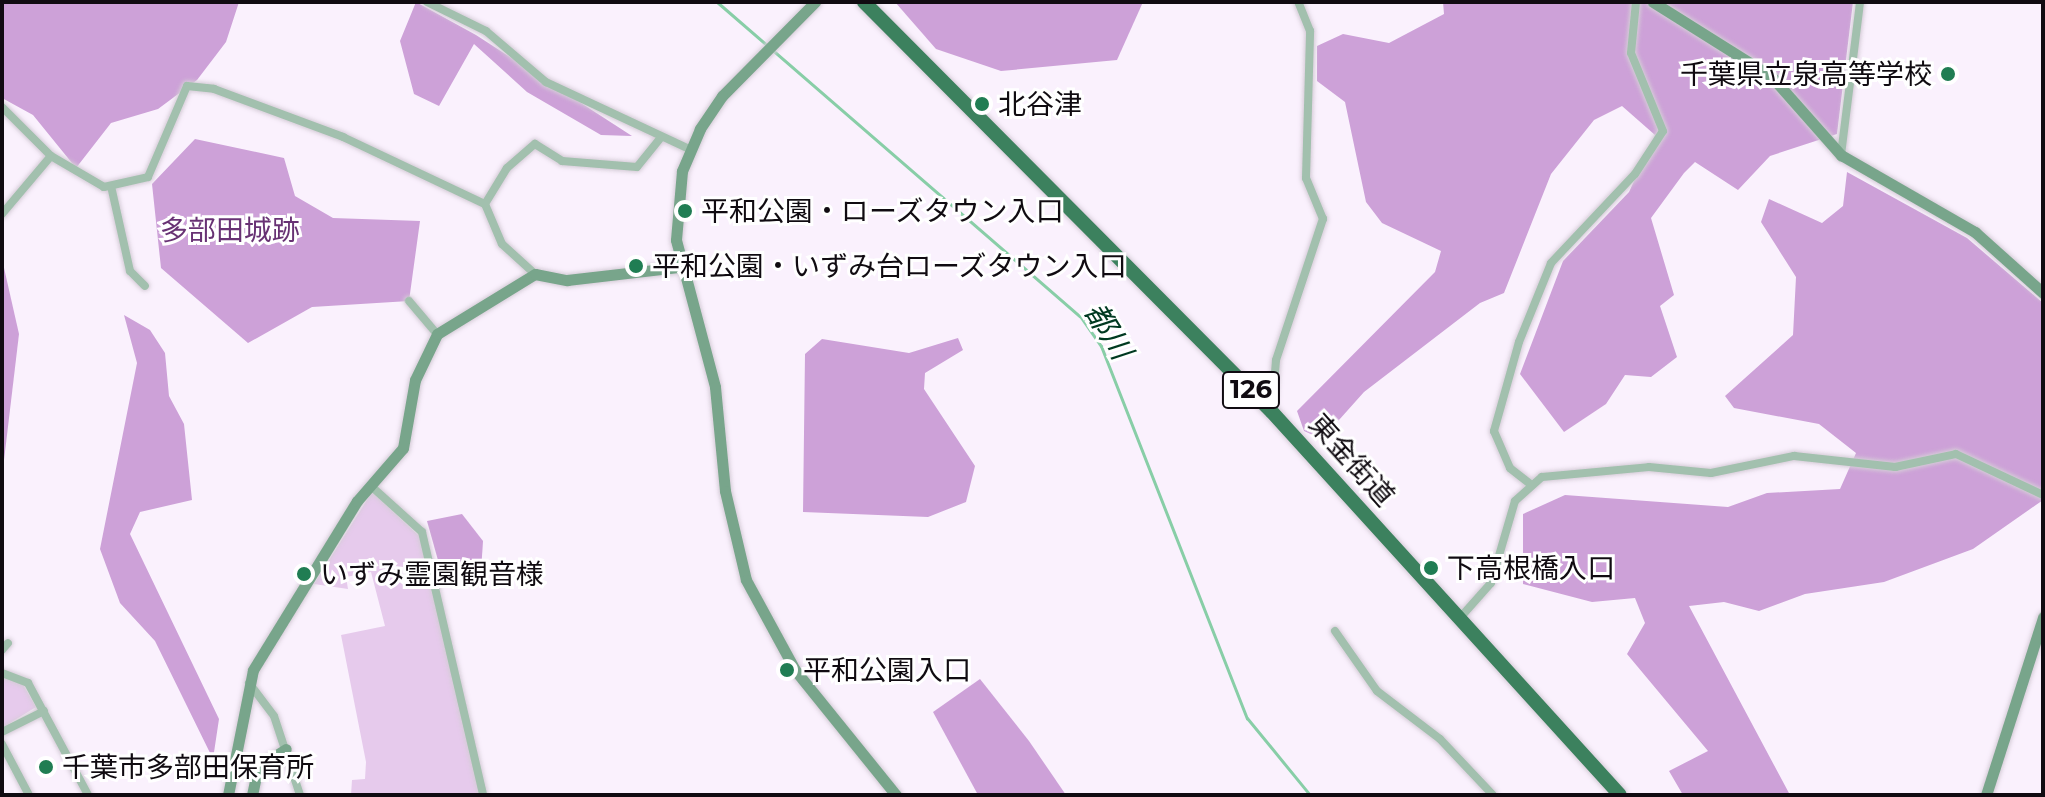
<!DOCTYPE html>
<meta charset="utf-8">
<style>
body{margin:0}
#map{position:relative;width:2045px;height:797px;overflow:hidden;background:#faf1fd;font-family:Montserrat,"Noto Sans JP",sans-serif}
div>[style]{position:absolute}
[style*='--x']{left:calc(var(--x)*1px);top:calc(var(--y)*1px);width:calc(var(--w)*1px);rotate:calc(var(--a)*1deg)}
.green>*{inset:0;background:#e6caec}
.forest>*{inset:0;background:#cda1d8}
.stream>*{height:3px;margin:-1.5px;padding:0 1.5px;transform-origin:1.5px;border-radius:1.5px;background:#88cea7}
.roads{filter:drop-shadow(0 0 2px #d5ccd7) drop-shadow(0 0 2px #d5ccd7)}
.street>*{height:8px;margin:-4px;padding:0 4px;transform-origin:4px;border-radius:4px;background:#a2c0ae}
.secondary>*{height:11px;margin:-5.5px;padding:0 5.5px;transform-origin:5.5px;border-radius:5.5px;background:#78a58b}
.highway>*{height:14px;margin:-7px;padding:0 7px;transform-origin:7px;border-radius:7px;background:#3c815e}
.dots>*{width:22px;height:22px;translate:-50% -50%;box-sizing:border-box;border:4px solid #fff;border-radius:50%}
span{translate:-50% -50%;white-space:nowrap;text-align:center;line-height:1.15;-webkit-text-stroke:6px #fff;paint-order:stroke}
.shield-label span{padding:2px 6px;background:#fff;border:2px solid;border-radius:6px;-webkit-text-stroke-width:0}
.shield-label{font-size:26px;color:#100b11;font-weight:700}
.poi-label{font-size:28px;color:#100b11}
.right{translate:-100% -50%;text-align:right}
.left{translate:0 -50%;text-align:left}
.park-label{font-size:28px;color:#683274}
.street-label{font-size:28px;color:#100b11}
.water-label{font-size:30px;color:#003921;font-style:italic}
.frame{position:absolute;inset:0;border:4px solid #100b11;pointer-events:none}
</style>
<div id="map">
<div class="green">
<i style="clip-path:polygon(372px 492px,419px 536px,480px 795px,351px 795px,352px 780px,365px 779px,366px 762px,341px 635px,385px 626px,371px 572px,346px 577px,348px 589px,314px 584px)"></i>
<i style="clip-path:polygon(2px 677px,22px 683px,36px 707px,2px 728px)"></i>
</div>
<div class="forest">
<i style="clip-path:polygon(2px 2px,239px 2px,226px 42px,197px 80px,158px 109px,111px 123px,76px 168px,33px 115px,2px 98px)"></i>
<i style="clip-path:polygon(416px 2px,476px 35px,632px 136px,601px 135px,527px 92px,474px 44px,439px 106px,414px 94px,400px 41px)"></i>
<i style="clip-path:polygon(895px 2px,1143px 2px,1117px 60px,1001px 71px,936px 49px)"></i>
<i style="clip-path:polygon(1443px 2px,1853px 2px,1837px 134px,1770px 156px,1738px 190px,1695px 162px,1684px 173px,1651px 218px,1674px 295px,1660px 306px,1677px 357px,1651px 377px,1625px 375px,1606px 404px,1564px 432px,1520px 374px,1563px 261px,1629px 192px,1655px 135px,1622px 106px,1594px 120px,1551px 174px,1504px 293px,1480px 303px,1364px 392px,1322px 439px,1304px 431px,1297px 411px,1435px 272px,1441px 251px,1382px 223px,1366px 202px,1345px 102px,1317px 81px,1317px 46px,1343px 34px,1389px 43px,1444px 14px)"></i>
<i style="clip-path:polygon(195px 139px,284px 158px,295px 196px,333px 218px,420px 221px,409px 301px,312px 307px,248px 343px,161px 268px,152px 184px)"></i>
<i style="clip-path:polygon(1847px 172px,1967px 238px,2043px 303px,2043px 500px,1973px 549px,1884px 582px,1805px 594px,1759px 611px,1724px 602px,1689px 606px,1790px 795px,1683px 795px,1669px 771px,1708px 751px,1627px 654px,1645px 623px,1635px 598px,1592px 602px,1523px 584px,1523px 514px,1565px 495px,1728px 507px,1767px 493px,1840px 489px,1856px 453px,1819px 424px,1734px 408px,1725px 396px,1793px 335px,1796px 277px,1761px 222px,1769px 199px,1822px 223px,1843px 206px)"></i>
<i style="clip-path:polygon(2px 259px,19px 334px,2px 477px)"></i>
<i style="clip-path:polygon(124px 315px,150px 330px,165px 353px,169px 396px,184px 424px,192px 500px,140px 512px,130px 534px,219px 719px,213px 759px,155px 641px,120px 603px,100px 549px,137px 363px)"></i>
<i style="clip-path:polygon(958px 338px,963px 350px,925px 373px,924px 389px,975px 466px,966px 502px,928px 517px,803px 512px,805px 354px,822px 339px,909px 353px)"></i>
<i style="clip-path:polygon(462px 514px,483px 541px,480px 587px,441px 571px,427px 521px)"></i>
<i style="clip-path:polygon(980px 679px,1029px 741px,1066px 795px,978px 795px,933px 712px)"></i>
</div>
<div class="stream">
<i style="--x:717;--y:2;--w:480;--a:40.9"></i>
<i style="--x:1080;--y:316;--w:37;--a:55"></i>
<i style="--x:1101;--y:346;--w:400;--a:68.6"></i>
<i style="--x:1247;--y:718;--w:99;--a:50.7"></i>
</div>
<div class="roads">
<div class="street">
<i style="--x:427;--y:2;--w:66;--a:26.2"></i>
<i style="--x:486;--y:31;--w:79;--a:40.4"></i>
<i style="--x:546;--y:82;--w:158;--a:25.1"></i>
<i style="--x:2;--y:107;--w:69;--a:45"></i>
<i style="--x:51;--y:156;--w:61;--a:30.3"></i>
<i style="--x:104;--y:187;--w:45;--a:-12.8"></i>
<i style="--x:148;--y:177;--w:99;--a:-66.8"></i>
<i style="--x:187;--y:86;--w:27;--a:6"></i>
<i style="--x:214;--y:89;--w:138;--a:20.4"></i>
<i style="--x:343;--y:137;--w:157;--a:25.3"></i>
<i style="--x:485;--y:204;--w:43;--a:67"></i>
<i style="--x:502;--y:244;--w:45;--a:42.3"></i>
<i style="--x:1841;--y:155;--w:154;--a:-82.9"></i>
<i style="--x:111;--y:186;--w:87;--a:77.4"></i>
<i style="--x:130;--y:271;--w:21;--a:45"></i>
<i style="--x:485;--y:204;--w:42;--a:-58.6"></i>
<i style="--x:507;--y:168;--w:37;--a:-41"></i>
<i style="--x:535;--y:144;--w:32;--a:32"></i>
<i style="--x:562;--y:161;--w:75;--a:4.6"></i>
<i style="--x:637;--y:167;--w:36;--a:-51"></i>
<i style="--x:2;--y:214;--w:76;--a:-49.8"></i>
<i style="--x:409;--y:301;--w:43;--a:49.7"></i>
<i style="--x:1272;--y:411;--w:51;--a:-85.5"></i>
<i style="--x:1276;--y:360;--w:149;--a:-71.6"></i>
<i style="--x:1323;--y:219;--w:44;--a:-112.5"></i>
<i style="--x:1306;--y:178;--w:147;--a:-88.4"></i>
<i style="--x:1310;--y:31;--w:31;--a:-112"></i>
<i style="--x:1529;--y:483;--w:24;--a:-142"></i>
<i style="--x:1510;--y:468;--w:40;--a:-113.4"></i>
<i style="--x:1494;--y:431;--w:92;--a:-74.3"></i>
<i style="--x:1519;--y:342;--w:85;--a:-67.9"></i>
<i style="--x:1551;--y:263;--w:122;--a:-46.7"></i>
<i style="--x:1635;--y:174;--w:51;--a:-56.9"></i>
<i style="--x:1663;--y:131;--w:84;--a:-112.3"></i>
<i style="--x:1631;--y:53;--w:51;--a:-84.4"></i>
<i style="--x:372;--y:487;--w:67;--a:42"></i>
<i style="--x:422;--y:532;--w:270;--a:76.9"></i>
<i style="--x:1459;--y:619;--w:48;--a:-48.4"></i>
<i style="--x:1491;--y:583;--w:85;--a:-73.7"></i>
<i style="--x:1515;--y:501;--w:36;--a:-42"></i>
<i style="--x:1542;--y:477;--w:107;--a:-5.3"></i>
<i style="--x:1649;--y:467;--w:62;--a:5.5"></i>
<i style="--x:1711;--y:473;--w:85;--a:-11.6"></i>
<i style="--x:1794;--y:456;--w:102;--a:6.2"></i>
<i style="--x:1895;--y:467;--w:62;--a:-12"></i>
<i style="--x:1956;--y:454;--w:96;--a:25.2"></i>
<i style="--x:1335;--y:631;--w:73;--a:55"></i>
<i style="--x:1377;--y:691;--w:79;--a:37.3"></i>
<i style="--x:1440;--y:739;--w:77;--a:46.6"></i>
<i style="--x:2;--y:650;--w:9;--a:-49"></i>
<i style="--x:2;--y:673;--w:28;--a:21"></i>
<i style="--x:28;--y:683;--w:127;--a:61.8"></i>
<i style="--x:249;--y:683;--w:41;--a:52.9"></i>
<i style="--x:274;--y:716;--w:83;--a:71.8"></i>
<i style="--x:2;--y:732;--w:47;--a:-26.6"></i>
<i style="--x:2;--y:744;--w:58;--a:62.1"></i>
</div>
<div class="secondary">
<i style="--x:815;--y:2;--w:132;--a:134.7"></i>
<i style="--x:722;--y:96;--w:40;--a:124"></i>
<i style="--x:700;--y:129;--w:46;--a:113.2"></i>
<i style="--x:682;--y:171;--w:69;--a:95"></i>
<i style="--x:676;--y:240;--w:152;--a:75.1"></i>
<i style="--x:715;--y:387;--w:104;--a:84.5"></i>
<i style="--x:725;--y:491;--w:91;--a:76.7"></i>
<i style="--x:746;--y:580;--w:102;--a:61.4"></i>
<i style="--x:795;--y:670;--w:161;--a:51.1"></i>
<i style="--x:1653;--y:2;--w:139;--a:32.1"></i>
<i style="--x:1771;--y:76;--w:106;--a:48.5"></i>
<i style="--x:1841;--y:155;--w:155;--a:29.9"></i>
<i style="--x:1975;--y:232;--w:91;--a:41.9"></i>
<i style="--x:228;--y:795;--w:127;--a:-78.7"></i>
<i style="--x:253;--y:670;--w:198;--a:-58.4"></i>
<i style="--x:357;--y:501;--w:70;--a:-49"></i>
<i style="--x:403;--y:448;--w:69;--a:-80"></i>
<i style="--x:415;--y:380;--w:51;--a:-64.4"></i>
<i style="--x:437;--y:334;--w:115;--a:-31.5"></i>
<i style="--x:535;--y:274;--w:33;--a:11"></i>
<i style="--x:567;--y:280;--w:114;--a:-6.6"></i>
<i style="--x:252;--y:795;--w:29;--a:-78"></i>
<i style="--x:258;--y:767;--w:33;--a:-33"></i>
<i style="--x:1986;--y:795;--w:187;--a:-72.2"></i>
</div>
<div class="highway">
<i style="--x:864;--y:2;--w:578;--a:45.14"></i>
<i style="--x:1272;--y:412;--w:517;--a:47.74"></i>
</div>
</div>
<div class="dots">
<i style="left:1948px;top:74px;background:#207d53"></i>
<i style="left:982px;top:104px;background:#207d53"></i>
<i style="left:685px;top:211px;background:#207d53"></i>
<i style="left:636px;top:266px;background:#207d53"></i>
<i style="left:1431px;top:568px;background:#207d53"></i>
<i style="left:304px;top:574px;background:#207d53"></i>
<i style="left:787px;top:670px;background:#207d53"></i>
<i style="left:46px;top:767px;background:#207d53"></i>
</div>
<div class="shield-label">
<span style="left:1251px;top:390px">126</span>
</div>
<div class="poi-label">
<span class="right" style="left:1932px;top:74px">千葉県立泉高等学校</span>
<span class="left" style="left:998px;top:104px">北谷津</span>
<span class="left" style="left:701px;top:211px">平和公園・ローズタウン入口</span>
<span class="left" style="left:652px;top:266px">平和公園・いずみ台ローズタウン入口</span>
<span class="left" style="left:1447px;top:568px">下高根橋入口</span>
<span class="left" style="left:320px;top:574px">いずみ霊園観音様</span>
<span class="left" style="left:803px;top:670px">平和公園入口</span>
<span class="left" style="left:62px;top:767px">千葉市多部田保育所</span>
</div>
<div class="park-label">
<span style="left:230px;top:230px">多部田城跡</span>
</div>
<div class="street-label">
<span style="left:1352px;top:460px;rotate:48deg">東金街道</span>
</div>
<div class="water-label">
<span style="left:1108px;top:331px;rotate:58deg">都川</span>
</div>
<div class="frame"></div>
</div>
